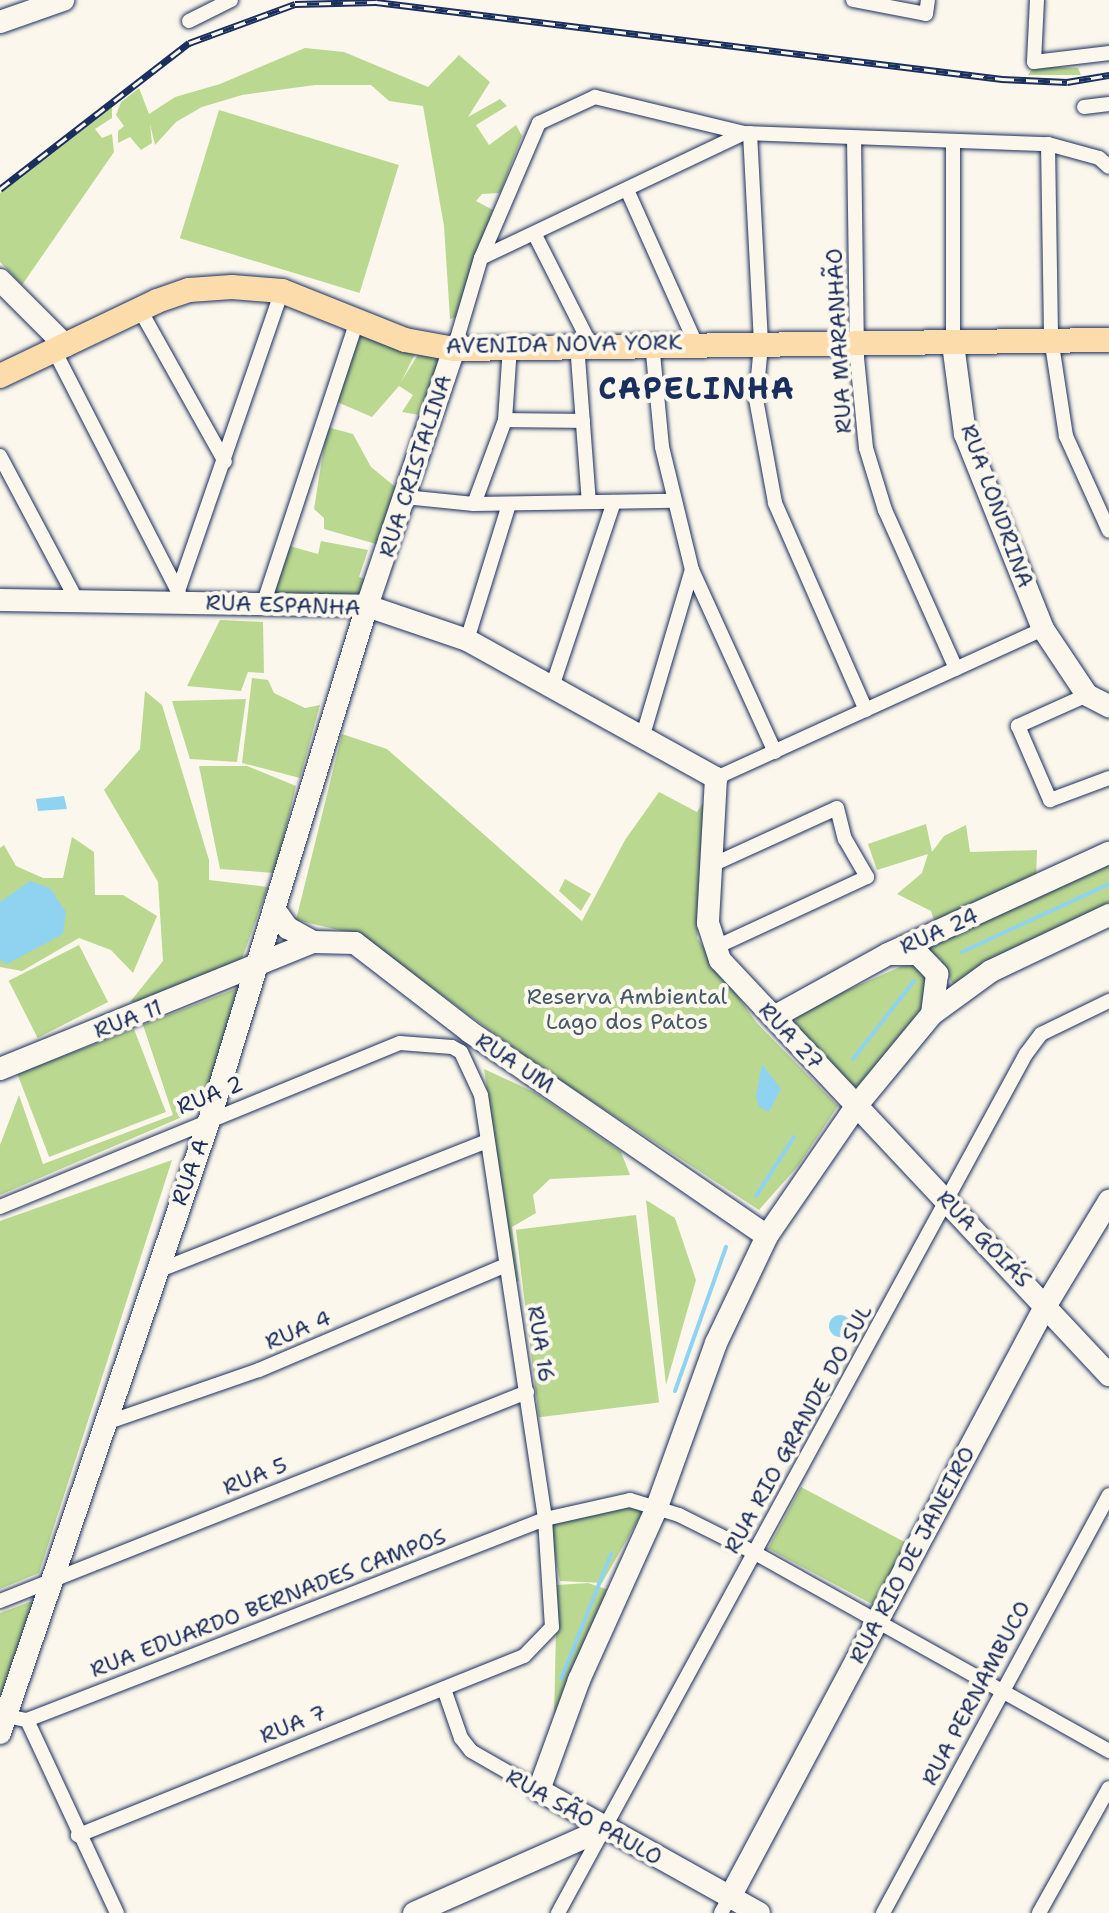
<!DOCTYPE html>
<meta charset="utf-8">
<style>
body{margin:0}
#map{position:relative;width:1109px;height:1913px;overflow:hidden;background:#fbf7ec;font-family:"Shantell Sans",sans-serif}
div>[style]{position:absolute}
[style*='--x']{left:calc(var(--x)*1px);top:calc(var(--y)*1px);width:calc(var(--w)*1px);rotate:calc(var(--a)*1deg)}
.green>*{inset:0;background:#bbd890;transform-origin:0 0}
.water>*{inset:0;background:#8fd3f1}
.round{border-radius:50%}
.stream>*{height:4px;margin:-2px;padding:0 2px;transform-origin:2px;border-radius:2px;background:#8fd3f1}
.roads{filter:drop-shadow(0 0 2px #1b2f5e) drop-shadow(0 0 2px #1b2f5e)}
.street>*{height:14px;margin:-7px;padding:0 7px;transform-origin:7px;border-radius:7px;background:#fbf7ec}
.secondary>*{height:22px;margin:-11px;padding:0 11px;transform-origin:11px;border-radius:11px;background:#fbf7ec}
.primary>*{height:24px;margin:-12px;padding:0 12px;transform-origin:12px;border-radius:12px;background:#fddcac}
.rail>*{height:7px;margin-top:-3.5px;transform-origin:0;background:repeating-linear-gradient(90deg,#fbf7ec 0 12px,#1b2f5e 0 24px);box-sizing:border-box;border-block:2px solid #1b2f5e}
span{translate:-50% -50%;white-space:nowrap;text-align:center;line-height:1.15;-webkit-text-stroke:8px #fbf7ec;paint-order:stroke}
.street-label{font-size:22px;color:#1b2f5e}
.park-label{font-size:22px;color:#43596a}
.district-label{font-size:30px;color:#1b2f5e;font-weight:700;letter-spacing:2px}
</style>
<div id="map">
<div class="green">
<i style="clip-path:polygon(305px 48px,344px 52px,428px 87px,459px 55px,490px 82px,468px 117px,500px 99px,507px 106px,476px 125px,489px 145px,516px 125px,522px 136px,500px 193px,482px 194px,476px 201px,493px 210px,457px 317px,450px 319px,444px 226px,423px 106px,389px 101px,371px 85px,315px 85px,242px 95px,202px 107px,176px 122px,155px 145px,150px 124px,152px 143px,141px 150px,130px 137px,118px 143px,118px 131px,124px 126px,116px 115px,121px 102px,139px 88px,149px 114px,175px 97px,220px 84px)"></i>
<i style="clip-path:polygon(1034px 66px,1078px 68px,1081px 75px,1028px 75px)"></i>
<i style="clip-path:polygon(112px 107px,112px 118px,95px 129px,102px 138px,112px 134px,114px 152px,22px 285px,0 262px,0 193px)"></i>
<i style="left:219px;top:110px;width:188px;height:134px;rotate:17deg"></i>
<i style="clip-path:polygon(357px 334px,415px 354px,401px 382px,419px 353px,438px 359px,442px 370px,425px 416px,402px 412px,413px 395px,399px 386px,372px 417px,337px 402px)"></i>
<i style="clip-path:polygon(327px 427px,353px 434px,371px 467px,398px 489px,383px 546px,324px 529px,324px 518px,314px 509px)"></i>
<i style="clip-path:polygon(321px 541px,368px 550px,359px 577px,368px 580px,360px 594px,273px 595px,286px 545px,318px 554px)"></i>
<i style="clip-path:polygon(220px 620px,263px 622px,264px 673px,248px 672px,241px 691px,187px 686px)"></i>
<i style="clip-path:polygon(252px 678px,268px 680px,274px 693px,305px 708px,320px 705px,300px 778px,242px 763px)"></i>
<i style="clip-path:polygon(145px 691px,162px 705px,209px 860px,209px 880px,268px 887px,240px 964px,145px 1002px,130px 1002px,163px 961px,158px 882px,104px 790px,140px 749px)"></i>
<i style="clip-path:polygon(246px 699px,237px 762px,190px 759px,172px 701px)"></i>
<i style="clip-path:polygon(342px 734px,387px 749px,582px 921px,625px 840px,659px 792px,697px 812px,708px 795px,697px 938px,756px 1022px,838px 1106px,798px 1166px,759px 1210px,544px 1070px,360px 935px,296px 920px)"></i>
<i style="clip-path:polygon(199px 766px,247px 766px,296px 786px,275px 873px,220px 869px)"></i>
<i style="clip-path:polygon(926px 824px,932px 852px,944px 836px,966px 825px,970px 852px,1037px 850px,1036px 880px,936px 926px,931px 911px,897px 894px,922px 873px,928px 854px,877px 870px,868px 844px)"></i>
<i style="clip-path:polygon(72px 837px,94px 852px,95px 895px,123px 895px,157px 916px,133px 973px,111px 950px,79px 938px,22px 971px,0 967px,0 848px,4px 845px,16px 866px,43px 878px,63px 878px)"></i>
<i style="clip-path:polygon(1109px 862px,1109px 907px,953px 985px,941px 960px,926px 947px)"></i>
<i style="clip-path:polygon(565px 879px,591px 894px,581px 911px,559px 891px)"></i>
<i style="left:79px;top:945px;width:64px;height:79px;rotate:63deg"></i>
<i style="clip-path:polygon(914px 965px,925px 971px,930px 998px,859px 1085px,851px 1086px,795px 1025px,796px 1018px,803px 1010px,902px 966px)"></i>
<i style="clip-path:polygon(238px 988px,203px 1108px,0 1195px,0 1145px,19px 1095px,43px 1164px,173px 1115px,143px 1025px)"></i>
<i style="left:134px;top:1029px;width:89px;height:125px;rotate:69deg"></i>
<i style="clip-path:polygon(484px 1069px,534px 1092px,621px 1152px,630px 1175px,550px 1179px,533px 1195px,536px 1213px,512px 1227px,519px 1281px,514px 1283px)"></i>
<i style="clip-path:polygon(172px 1160px,39px 1573px,0 1589px,0 1221px)"></i>
<i style="clip-path:polygon(646px 1200px,675px 1218px,696px 1280px,666px 1385px)"></i>
<i style="left:636px;top:1215px;width:189px;height:121px;rotate:83deg"></i>
<i style="left:801px;top:1487px;width:119px;height:70px;rotate:28deg"></i>
<i style="clip-path:polygon(622px 1502px,645px 1508px,602px 1583px,560px 1581px,548px 1522px)"></i>
<i style="clip-path:polygon(588px 1583px,609px 1590px,554px 1719px,557px 1585px)"></i>
<i style="clip-path:polygon(35px 1600px,0 1708px,0 1613px)"></i>
</div>
<div class="water">
<i style="clip-path:polygon(64px 796px,67px 809px,38px 811px,36px 799px)"></i>
<i style="clip-path:polygon(30px 881px,50px 888px,66px 912px,63px 934px,7px 964px,0 960px,0 902px)"></i>
<i style="clip-path:polygon(762px 1064px,781px 1089px,769px 1112px,759px 1107px,756px 1096px)"></i>
<i class="round" style="left:829px;top:1315px;width:22px;height:22px"></i>
</div>
<div class="stream">
<i style="--x:962;--y:952;--w:162;--a:-24.8"></i>
<i style="--x:853;--y:1059;--w:99;--a:-52"></i>
<i style="--x:756;--y:1196;--w:70;--a:-57.2"></i>
<i style="--x:675;--y:1391;--w:153;--a:-70.5"></i>
<i style="--x:561;--y:1679;--w:135;--a:-68.2"></i>
</div>
<div class="roads">
<div class="street">
<i style="--x:853;--y:0;--w:74;--a:10.9"></i>
<i style="--x:926;--y:14;--w:14;--a:-82"></i>
<i style="--x:1037;--y:0;--w:62;--a:92.8"></i>
<i style="--x:1034;--y:62;--w:76;--a:-6.8"></i>
<i style="--x:189;--y:21;--w:47;--a:-26.6"></i>
<i style="--x:1084;--y:107;--w:25;--a:-7"></i>
<i style="--x:750;--y:133;--w:212;--a:87"></i>
<i style="--x:761;--y:345;--w:54;--a:95.3"></i>
<i style="--x:756;--y:399;--w:106;--a:79.6"></i>
<i style="--x:775;--y:503;--w:226;--a:66.3"></i>
<i style="--x:854;--y:138;--w:220;--a:89.2"></i>
<i style="--x:857;--y:358;--w:90;--a:84.3"></i>
<i style="--x:866;--y:448;--w:65;--a:73"></i>
<i style="--x:885;--y:510;--w:174;--a:65.9"></i>
<i style="--x:1048;--y:144;--w:194;--a:89.1"></i>
<i style="--x:1051;--y:338;--w:99;--a:81.3"></i>
<i style="--x:1066;--y:436;--w:104;--a:65.6"></i>
<i style="--x:628;--y:192;--w:164;--a:65.9"></i>
<i style="--x:535;--y:235;--w:122;--a:63.2"></i>
<i style="--x:481;--y:258;--w:291;--a:-25.4"></i>
<i style="--x:744;--y:133;--w:304;--a:2.1"></i>
<i style="--x:1048;--y:144;--w:53;--a:15.4"></i>
<i style="--x:1099;--y:158;--w:13;--a:42"></i>
<i style="--x:139;--y:308;--w:176;--a:60.8"></i>
<i style="--x:652;--y:343;--w:104;--a:84.5"></i>
<i style="--x:662;--y:447;--w:127;--a:76.3"></i>
<i style="--x:692;--y:570;--w:200;--a:65.5"></i>
<i style="--x:577;--y:344;--w:158;--a:85.7"></i>
<i style="--x:953;--y:344;--w:202;--a:-90"></i>
<i style="--x:454;--y:349;--w:95;--a:-73.5"></i>
<i style="--x:481;--y:258;--w:147;--a:-66.8"></i>
<i style="--x:539;--y:123;--w:62;--a:-24.9"></i>
<i style="--x:595;--y:97;--w:153;--a:13.6"></i>
<i style="--x:54;--y:350;--w:271;--a:62.8"></i>
<i style="--x:505;--y:420;--w:78;--a:0.7"></i>
<i style="--x:0;--y:456;--w:164;--a:62"></i>
<i style="--x:405;--y:497;--w:69;--a:5.8"></i>
<i style="--x:474;--y:504;--w:200;--a:-0.9"></i>
<i style="--x:474;--y:504;--w:90;--a:-69.7"></i>
<i style="--x:505;--y:420;--w:73;--a:-86.1"></i>
<i style="--x:182;--y:602;--w:12;--a:-110"></i>
<i style="--x:178;--y:591;--w:318;--a:-70.9"></i>
<i style="--x:263;--y:605;--w:297;--a:-71.7"></i>
<i style="--x:467;--y:640;--w:142;--a:-72.8"></i>
<i style="--x:552;--y:687;--w:195;--a:-71.5"></i>
<i style="--x:1087;--y:695;--w:76;--a:155.8"></i>
<i style="--x:1018;--y:726;--w:81;--a:66.6"></i>
<i style="--x:1050;--y:800;--w:63;--a:-20.4"></i>
<i style="--x:643;--y:735;--w:172;--a:-73.5"></i>
<i style="--x:716;--y:778;--w:359;--a:-24.5"></i>
<i style="--x:712;--y:865;--w:137;--a:-24.5"></i>
<i style="--x:837;--y:808;--w:32;--a:76"></i>
<i style="--x:845;--y:839;--w:44;--a:59.9"></i>
<i style="--x:867;--y:877;--w:169;--a:155.1"></i>
<i style="--x:0;--y:1207;--w:432;--a:-22.3"></i>
<i style="--x:400;--y:1043;--w:52;--a:4.4"></i>
<i style="--x:452;--y:1047;--w:10;--a:29"></i>
<i style="--x:461;--y:1052;--w:47;--a:65.1"></i>
<i style="--x:481;--y:1095;--w:429;--a:81.4"></i>
<i style="--x:545;--y:1519;--w:108;--a:86.3"></i>
<i style="--x:552;--y:1627;--w:40;--a:134"></i>
<i style="--x:524;--y:1656;--w:481;--a:158.1"></i>
<i style="--x:155;--y:1272;--w:357;--a:-21.5"></i>
<i style="--x:103;--y:1424;--w:165;--a:-19.1"></i>
<i style="--x:259;--y:1370;--w:268;--a:-23"></i>
<i style="--x:0;--y:1601;--w:567;--a:-21.63"></i>
<i style="--x:444;--y:1689;--w:52;--a:70.9"></i>
<i style="--x:461;--y:1738;--w:16;--a:52"></i>
<i style="--x:471;--y:1751;--w:78;--a:29.8"></i>
<i style="--x:6;--y:1716;--w:21;--a:11"></i>
<i style="--x:27;--y:1720;--w:556;--a:-21.21"></i>
<i style="--x:545;--y:1519;--w:87;--a:-12.6"></i>
<i style="--x:630;--y:1500;--w:51;--a:17"></i>
<i style="--x:679;--y:1515;--w:85;--a:26.6"></i>
<i style="--x:755;--y:1553;--w:406;--a:29.2"></i>
<i style="--x:27;--y:1720;--w:213;--a:65"></i>
<i style="--x:558;--y:1913;--w:978;--a:-61.42"></i>
<i style="--x:1026;--y:1054;--w:25;--a:-53"></i>
<i style="--x:1041;--y:1034;--w:76;--a:-25.9"></i>
<i style="--x:721;--y:1913;--w:18;--a:-61"></i>
<i style="--x:883;--y:1913;--w:475;--a:-61.6"></i>
<i style="--x:1039;--y:1913;--w:143;--a:-60.8"></i>
</div>
<div class="secondary">
<i style="--x:0;--y:22;--w:67;--a:-19.2"></i>
<i style="--x:0;--y:280;--w:93;--a:45"></i>
<i style="--x:953;--y:344;--w:91;--a:82.4"></i>
<i style="--x:965;--y:434;--w:210;--a:68.2"></i>
<i style="--x:1043;--y:629;--w:79;--a:56.3"></i>
<i style="--x:1087;--y:695;--w:25;--a:27"></i>
<i style="--x:0;--y:600;--w:367;--a:0.9"></i>
<i style="--x:367;--y:606;--w:106;--a:18.8"></i>
<i style="--x:467;--y:640;--w:285;--a:29"></i>
<i style="--x:716;--y:778;--w:145;--a:93.2"></i>
<i style="--x:708;--y:923;--w:39;--a:72"></i>
<i style="--x:720;--y:960;--w:569;--a:46.85"></i>
<i style="--x:274;--y:909;--w:24;--a:54"></i>
<i style="--x:288;--y:928;--w:29;--a:29"></i>
<i style="--x:892;--y:954;--w:26;--a:0"></i>
<i style="--x:918;--y:954;--w:28;--a:46"></i>
<i style="--x:937;--y:974;--w:40;--a:97.1"></i>
<i style="--x:774;--y:1017;--w:130;--a:-28.9"></i>
<i style="--x:888;--y:954;--w:243;--a:-24.6"></i>
<i style="--x:0;--y:1069;--w:338;--a:-22.1"></i>
<i style="--x:313;--y:942;--w:42;--a:1.4"></i>
<i style="--x:355;--y:943;--w:145;--a:37.7"></i>
<i style="--x:470;--y:1032;--w:360;--a:34.5"></i>
<i style="--x:0;--y:1733;--w:650;--a:-71.15"></i>
<i style="--x:210;--y:1118;--w:536;--a:-72.95"></i>
<i style="--x:367;--y:606;--w:271;--a:-71.3"></i>
<i style="--x:730;--y:1897;--w:671;--a:-61.91"></i>
<i style="--x:1046;--y:1305;--w:122;--a:-58.8"></i>
<i style="--x:414;--y:1913;--w:208;--a:-23.9"></i>
<i style="--x:759;--y:1913;--w:252;--a:-150.8"></i>
<i style="--x:539;--y:1790;--w:117;--a:-70"></i>
<i style="--x:579;--y:1680;--w:190;--a:-65.7"></i>
<i style="--x:657;--y:1507;--w:174;--a:-70.2"></i>
<i style="--x:716;--y:1343;--w:119;--a:-64.5"></i>
<i style="--x:767;--y:1236;--w:159;--a:-55.5"></i>
<i style="--x:857;--y:1105;--w:118;--a:-50.5"></i>
<i style="--x:932;--y:1014;--w:73;--a:-36.1"></i>
<i style="--x:991;--y:971;--w:131;--a:-25.4"></i>
</div>
<div class="primary">
<i style="--x:0;--y:376;--w:174;--a:-25.5"></i>
<i style="--x:157;--y:301;--w:34;--a:-19"></i>
<i style="--x:189;--y:290;--w:43;--a:-4"></i>
<i style="--x:232;--y:287;--w:50;--a:4.6"></i>
<i style="--x:282;--y:291;--w:132;--a:21.7"></i>
<i style="--x:405;--y:340;--w:50;--a:10.4"></i>
<i style="--x:454;--y:349;--w:655;--a:-0.79"></i>
</div>
</div>
<div class="rail">
<i style="--x:0;--y:189;--w:239;--a:-37.7"></i>
<i style="--x:189;--y:43;--w:113;--a:-20.2"></i>
<i style="--x:295;--y:4;--w:81;--a:-1.4"></i>
<i style="--x:376;--y:2;--w:631;--a:7.01"></i>
<i style="--x:1002;--y:79;--w:65;--a:2.6"></i>
<i style="--x:1067;--y:82;--w:43;--a:-9.5"></i>
</div>
<div class="street-label">
<span style="left:839px;top:341px;rotate:-93deg">RUA MARANHÃO</span>
<span style="left:564px;top:344px;rotate:-1deg">AVENIDA NOVA YORK</span>
<span style="left:415px;top:466px;rotate:-72deg">RUA CRISTALINA</span>
<span style="left:997px;top:506px;rotate:70deg">RUA LONDRINA</span>
<span style="left:283px;top:605px;rotate:2deg">RUA ESPANHA</span>
<span style="left:939px;top:931px;rotate:-24deg">RUA 24</span>
<span style="left:128px;top:1019px;rotate:-21deg">RUA 11</span>
<span style="left:791px;top:1036px;rotate:47deg">RUA 27</span>
<span style="left:515px;top:1063px;rotate:34deg">RUA UM</span>
<span style="left:210px;top:1095px;rotate:-22deg">RUA 2</span>
<span style="left:190px;top:1172px;rotate:-70deg">RUA A</span>
<span style="left:984px;top:1239px;rotate:46deg">RUA GOIÁS</span>
<span style="left:298px;top:1330px;rotate:-23deg">RUA 4</span>
<span style="left:541px;top:1344px;rotate:81deg">RUA 16</span>
<span style="left:798px;top:1429px;rotate:-61deg">RUA RIO GRANDE DO SUL</span>
<span style="left:255px;top:1476px;rotate:-22deg">RUA 5</span>
<span style="left:912px;top:1555px;rotate:-62deg">RUA RIO DE JANEIRO</span>
<span style="left:268px;top:1603px;rotate:-21deg">RUA EDUARDO BERNADES CAMPOS</span>
<span style="left:976px;top:1693px;rotate:-62deg">RUA PERNAMBUCO</span>
<span style="left:293px;top:1724px;rotate:-22deg">RUA 7</span>
<span style="left:584px;top:1817px;rotate:29deg">RUA SÃO PAULO</span>
</div>
<div class="park-label">
<span style="left:627px;top:1009px">Reserva Ambiental<br>Lago dos Patos</span>
</div>
<div class="district-label">
<span style="left:697px;top:389px">CAPELINHA</span>
</div>
</div>
